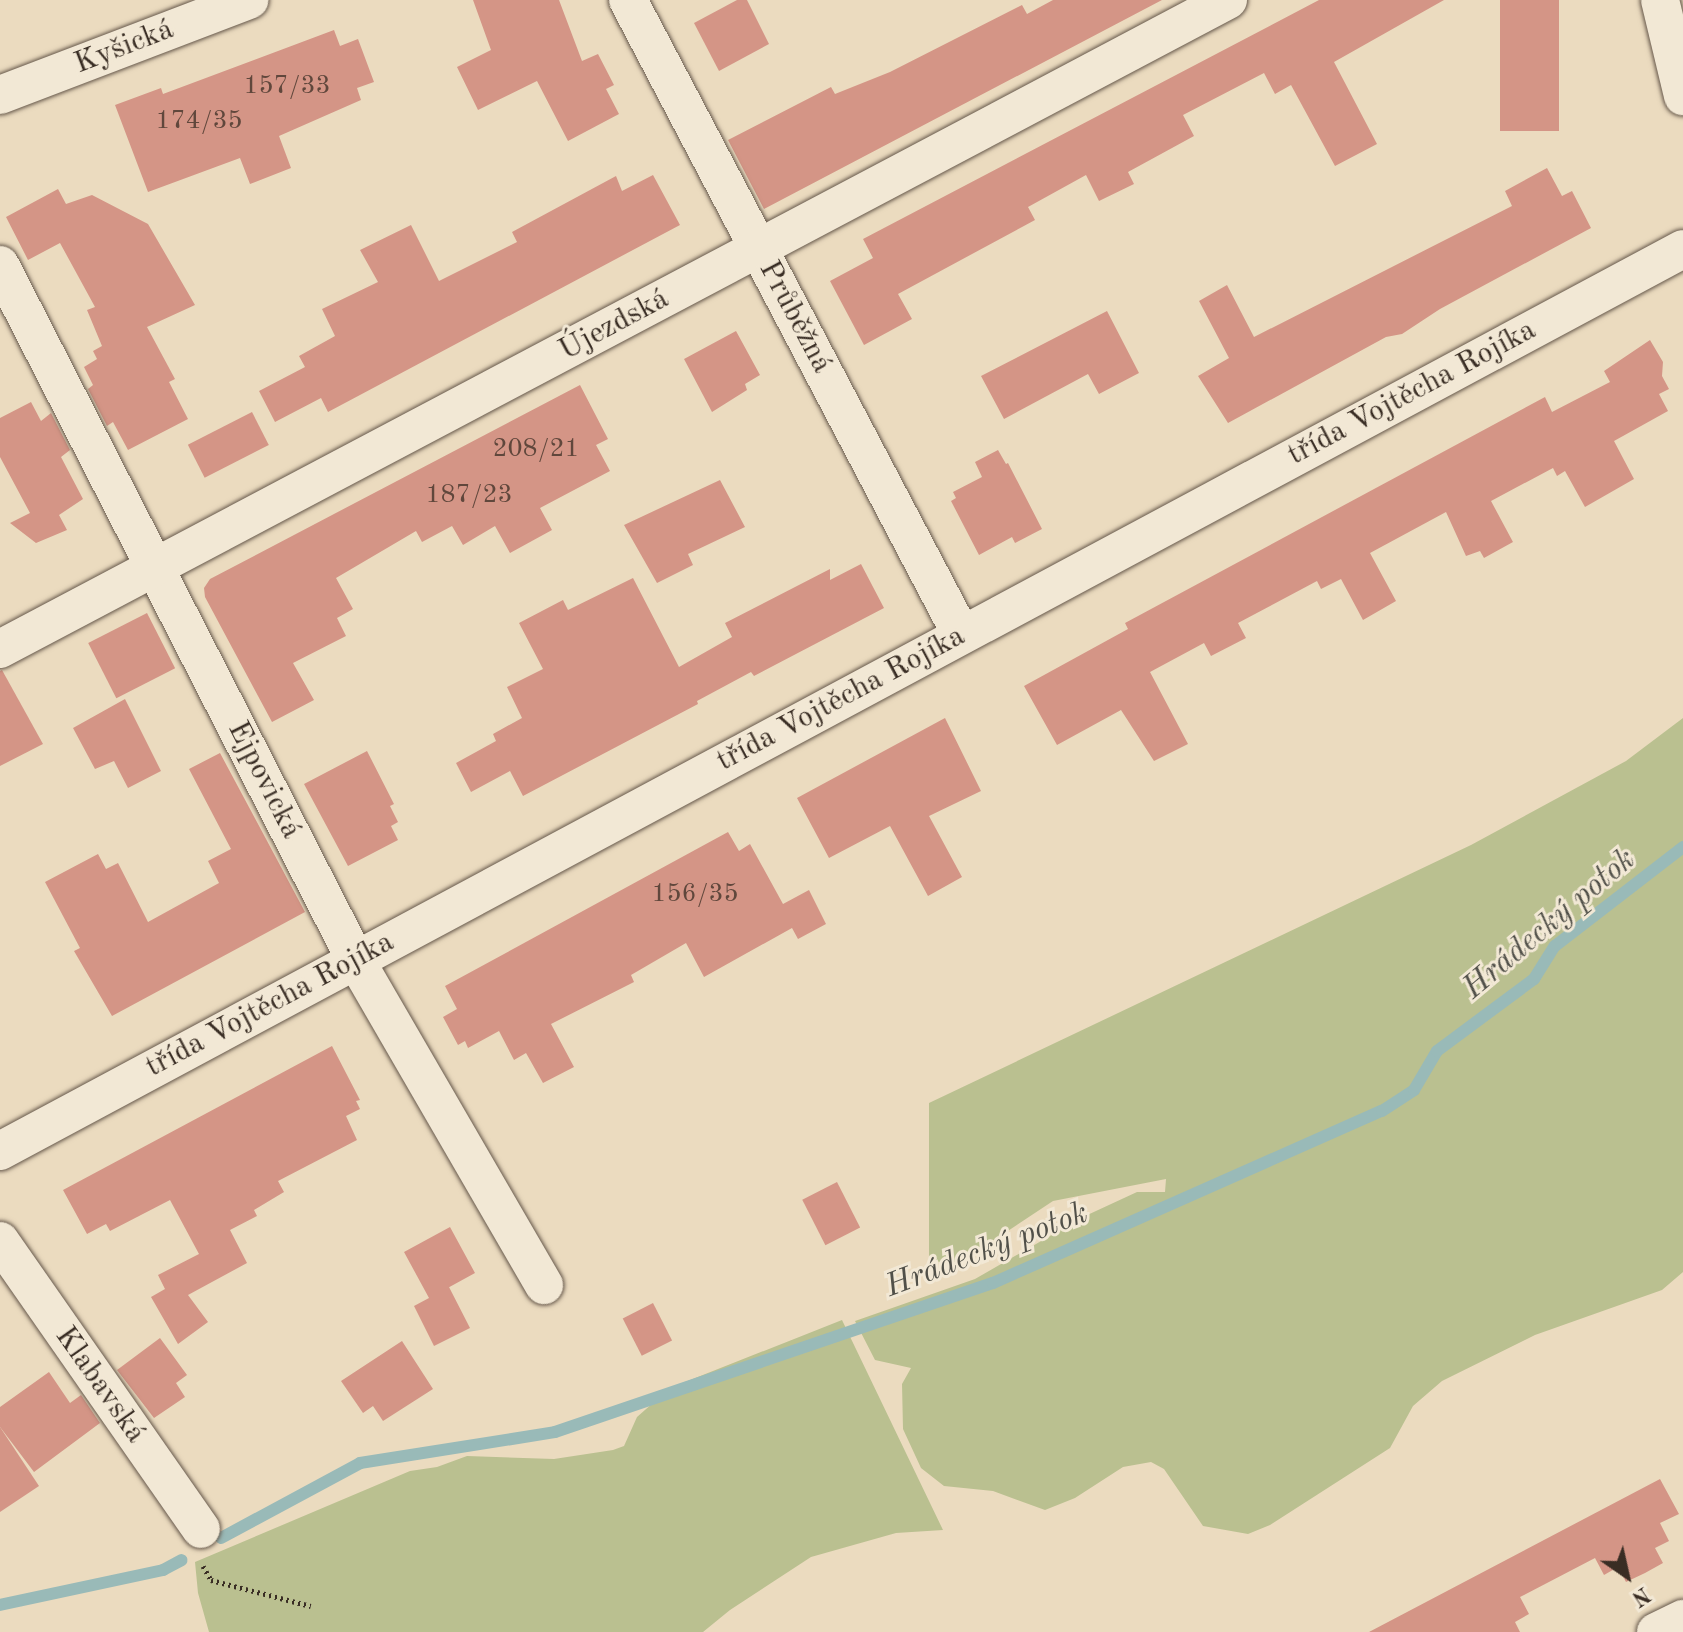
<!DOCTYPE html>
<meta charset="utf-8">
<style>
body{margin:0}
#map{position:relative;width:1683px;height:1632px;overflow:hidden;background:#ebdbbf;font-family:"Old Standard TT",serif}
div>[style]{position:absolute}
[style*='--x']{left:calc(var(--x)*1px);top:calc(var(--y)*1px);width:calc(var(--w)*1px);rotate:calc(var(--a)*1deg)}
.green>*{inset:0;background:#bac090}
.stream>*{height:12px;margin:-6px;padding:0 6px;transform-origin:6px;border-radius:6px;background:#99bab8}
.building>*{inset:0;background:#d49586;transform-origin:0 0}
.path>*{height:5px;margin-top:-2.5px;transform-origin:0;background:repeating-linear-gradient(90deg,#392d24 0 2px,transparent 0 6px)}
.roads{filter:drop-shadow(0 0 2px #66584b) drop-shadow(0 0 2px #66584b)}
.minor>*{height:38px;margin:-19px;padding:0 19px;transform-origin:19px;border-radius:19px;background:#f2e8d5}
span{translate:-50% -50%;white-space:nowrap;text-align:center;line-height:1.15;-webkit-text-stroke:6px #f2e8d5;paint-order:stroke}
.number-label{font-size:26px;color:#60473c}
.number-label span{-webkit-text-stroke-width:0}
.street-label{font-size:30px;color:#392d24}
.water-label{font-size:32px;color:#515049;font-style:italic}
.north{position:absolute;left:1587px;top:1536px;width:80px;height:80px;-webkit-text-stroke:6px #f2e8d5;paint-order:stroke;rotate:146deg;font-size:22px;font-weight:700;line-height:32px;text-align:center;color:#392d24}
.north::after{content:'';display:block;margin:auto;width:28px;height:36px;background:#392d24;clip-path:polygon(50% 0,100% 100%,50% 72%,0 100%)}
</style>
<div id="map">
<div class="green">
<i style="clip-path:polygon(1683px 718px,1683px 1272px,1662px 1290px,1535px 1335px,1442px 1381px,1413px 1406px,1390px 1448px,1270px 1525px,1248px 1534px,1203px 1526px,1164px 1469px,1151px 1462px,1123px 1467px,1075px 1498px,1045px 1510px,993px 1491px,944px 1486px,921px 1468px,903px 1429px,902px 1384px,911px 1368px,875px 1360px,855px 1321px,975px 1279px,1083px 1217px,1137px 1192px,1165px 1192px,1166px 1179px,1053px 1201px,952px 1268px,929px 1257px,929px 1103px,1471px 845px,1626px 761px)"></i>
<i style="clip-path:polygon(842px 1320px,943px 1530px,896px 1533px,811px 1557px,730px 1610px,703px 1632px,209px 1632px,198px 1593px,195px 1562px,410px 1471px,437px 1467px,467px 1456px,554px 1459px,613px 1450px,624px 1446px,637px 1417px,670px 1388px)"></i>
</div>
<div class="stream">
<i style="--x:221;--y:1538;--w:158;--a:-28.3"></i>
<i style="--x:360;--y:1463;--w:197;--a:-9"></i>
<i style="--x:555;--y:1432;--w:463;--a:-18.8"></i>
<i style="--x:993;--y:1283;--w:425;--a:-23.9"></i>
<i style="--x:1382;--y:1111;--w:38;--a:-33"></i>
<i style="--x:1414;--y:1090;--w:45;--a:-59.5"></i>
<i style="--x:1437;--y:1051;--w:121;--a:-36.6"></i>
<i style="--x:1534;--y:979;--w:39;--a:-58"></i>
<i style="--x:1555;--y:946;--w:162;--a:-37.7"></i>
<i style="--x:0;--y:1605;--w:167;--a:-12.1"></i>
<i style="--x:163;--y:1570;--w:21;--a:-28"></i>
</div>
<div class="building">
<i style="clip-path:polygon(473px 0,559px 0,582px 61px,598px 54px,614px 85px,606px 89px,619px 114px,568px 141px,537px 81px,478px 110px,457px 67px,491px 50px)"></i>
<i style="clip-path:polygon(737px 0,747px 0,769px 44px,719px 71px,694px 23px)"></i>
<i style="clip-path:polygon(1053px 0,1162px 0,764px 209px,728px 140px,831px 87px,835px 94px,890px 72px,1022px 5px,1027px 14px)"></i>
<i style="clip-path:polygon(1319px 0,1444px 0,1334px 62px,1377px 144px,1335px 166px,1291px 85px,1275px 94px,1264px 73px,1183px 115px,1194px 136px,1128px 172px,1134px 184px,1099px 201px,1086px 175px,1028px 207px,1035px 220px,898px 294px,912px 319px,864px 345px,830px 281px,873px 258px,863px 239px)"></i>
<i style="left:1500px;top:0;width:59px;height:131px"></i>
<i style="clip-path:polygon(334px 30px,340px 46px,358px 39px,374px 82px,357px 88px,361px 100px,279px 136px,291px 168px,250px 184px,240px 158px,148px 192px,115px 105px,161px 88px,163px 94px)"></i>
<i style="clip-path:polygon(1547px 168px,1562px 196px,1572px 191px,1591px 228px,1440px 309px,1402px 334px,1386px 337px,1228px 423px,1198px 376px,1229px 358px,1199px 301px,1227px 285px,1254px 337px,1512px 206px,1505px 191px)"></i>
<i style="clip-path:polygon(653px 175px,680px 225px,328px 412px,321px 398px,275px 422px,259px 391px,305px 367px,299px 356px,335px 336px,322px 309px,378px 282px,360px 250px,411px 225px,439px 281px,517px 242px,512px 232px,616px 176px,622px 191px)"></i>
<i style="clip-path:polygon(58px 189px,66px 204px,92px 195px,148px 224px,195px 305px,147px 327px,175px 379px,169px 382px,188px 419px,128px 450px,113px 422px,107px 426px,88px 389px,93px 385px,84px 367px,97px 359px,93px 351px,102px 346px,87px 310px,95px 307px,60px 243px,28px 260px,6px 217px)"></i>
<i style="clip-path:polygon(1107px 311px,1139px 373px,1099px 394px,1088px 374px,1004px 419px,981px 376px)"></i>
<i style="clip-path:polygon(736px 331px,760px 375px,745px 384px,747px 390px,712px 412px,684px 359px)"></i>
<i style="clip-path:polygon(1650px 340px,1663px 362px,1662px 376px,1669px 389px,1659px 394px,1668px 411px,1614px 441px,1634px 479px,1585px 507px,1565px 471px,1557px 476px,1553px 468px,1491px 501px,1513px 542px,1484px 558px,1480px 551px,1466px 556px,1446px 512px,1370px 553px,1396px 601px,1363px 620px,1341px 579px,1321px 589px,1317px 581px,1238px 623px,1246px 638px,1211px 656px,1204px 643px,1150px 672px,1188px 744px,1154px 761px,1121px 710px,1057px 745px,1024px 686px,1128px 629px,1125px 623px,1545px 397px,1552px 412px,1610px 382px,1604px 371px)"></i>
<i style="clip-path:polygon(580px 385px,608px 439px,596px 445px,610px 471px,540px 508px,552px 530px,510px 553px,495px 526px,463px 545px,452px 526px,422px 542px,416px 531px,336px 578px,353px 609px,337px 618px,346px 636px,293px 663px,314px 700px,272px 722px,205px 597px,204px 588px,210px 579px)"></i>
<i style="clip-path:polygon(31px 402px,41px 421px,51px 413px,70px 450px,61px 457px,83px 499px,59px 515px,67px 530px,36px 543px,10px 523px,30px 513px,0 457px,0 418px)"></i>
<i style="left:252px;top:412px;width:37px;height:72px;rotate:63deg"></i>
<i style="clip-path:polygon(998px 450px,1006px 464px,1008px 463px,1042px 529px,1015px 543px,1012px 537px,979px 555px,951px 501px,956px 498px,953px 492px,982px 477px,975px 462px)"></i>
<i style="clip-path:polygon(720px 480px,745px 527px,688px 554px,693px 565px,657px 583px,624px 525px)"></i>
<i style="clip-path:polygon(861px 564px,884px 608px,754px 676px,751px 672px,697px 701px,698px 704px,523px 796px,510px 771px,471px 792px,456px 763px,496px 741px,493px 734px,522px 718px,507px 687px,543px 669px,519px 623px,563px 600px,568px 610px,633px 578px,679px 667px,732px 637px,725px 623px,830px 569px,830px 580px)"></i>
<i style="left:147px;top:613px;width:62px;height:66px;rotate:63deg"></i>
<i style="clip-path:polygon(2px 670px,43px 744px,0 766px,0 671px)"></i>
<i style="clip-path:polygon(125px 699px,161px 771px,128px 788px,114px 761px,95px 769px,73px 728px)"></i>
<i style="clip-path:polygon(945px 718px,981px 791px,929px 816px,962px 877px,928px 896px,890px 826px,829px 858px,797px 798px)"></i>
<i style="clip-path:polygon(367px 751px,394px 804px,390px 806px,398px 822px,391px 826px,398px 840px,348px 866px,304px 784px)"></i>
<i style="clip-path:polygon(220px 753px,305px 912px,112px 1016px,74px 951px,80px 948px,45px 882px,98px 854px,106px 869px,118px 863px,148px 922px,219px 883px,208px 861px,231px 849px,189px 769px)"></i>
<i style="clip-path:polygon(728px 832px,739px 851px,750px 844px,783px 904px,809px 890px,826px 924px,798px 939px,792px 928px,704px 977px,686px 943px,631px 975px,634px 982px,551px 1024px,574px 1067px,543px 1083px,526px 1053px,514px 1060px,499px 1031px,468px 1048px,465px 1041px,458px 1045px,443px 1017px,457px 1009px,445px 986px)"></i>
<i style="clip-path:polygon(332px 1046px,360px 1100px,356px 1101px,360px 1109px,346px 1116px,357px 1140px,278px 1181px,284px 1192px,254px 1210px,257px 1216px,230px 1230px,247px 1263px,188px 1295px,208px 1322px,178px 1344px,151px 1297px,165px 1289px,158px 1275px,199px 1254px,170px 1200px,110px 1231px,106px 1224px,87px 1234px,63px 1190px)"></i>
<i style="left:837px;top:1182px;width:51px;height:39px;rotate:63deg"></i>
<i style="clip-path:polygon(450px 1227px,475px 1273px,444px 1290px,449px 1287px,470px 1328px,434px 1346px,414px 1306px,429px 1298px,404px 1252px)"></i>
<i style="left:653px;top:1303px;width:42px;height:34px;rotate:63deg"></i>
<i style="clip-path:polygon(160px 1338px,187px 1375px,176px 1383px,185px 1397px,154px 1418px,117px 1370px)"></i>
<i style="clip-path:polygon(402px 1341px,433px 1389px,383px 1421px,373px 1406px,363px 1413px,341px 1381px)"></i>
<i style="clip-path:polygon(49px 1372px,70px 1403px,81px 1395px,100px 1423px,34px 1472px,0 1427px,0 1407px)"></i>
<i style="clip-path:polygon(0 1427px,39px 1486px,0 1512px)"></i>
<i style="clip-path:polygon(1660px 1479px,1679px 1514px,1660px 1523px,1669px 1541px,1655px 1548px,1663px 1563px,1645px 1573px,1626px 1582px,1618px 1567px,1604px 1575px,1595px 1558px,1520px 1597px,1529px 1614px,1515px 1622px,1520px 1632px,1369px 1632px)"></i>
</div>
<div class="path">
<i style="--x:203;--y:1566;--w:16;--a:60"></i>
<i style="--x:211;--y:1580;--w:103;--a:14.6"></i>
</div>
<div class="roads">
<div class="minor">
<i style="--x:628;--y:0;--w:716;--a:62.29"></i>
<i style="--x:1660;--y:0;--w:99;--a:76.5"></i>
<i style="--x:0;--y:95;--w:267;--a:-20.9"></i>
<i style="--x:0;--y:265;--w:780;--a:62.91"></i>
<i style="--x:355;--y:959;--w:377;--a:59.9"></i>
<i style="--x:0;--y:649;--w:1389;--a:-27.86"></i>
<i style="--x:0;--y:1151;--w:1909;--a:-28.19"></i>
<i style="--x:0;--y:1241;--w:351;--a:55.1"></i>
<i style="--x:1656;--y:1632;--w:30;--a:-26"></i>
</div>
</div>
<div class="number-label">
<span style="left:287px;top:87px">157/33</span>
<span style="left:199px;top:122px">174/35</span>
<span style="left:536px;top:450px">208/21</span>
<span style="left:469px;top:496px">187/23</span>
<span style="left:695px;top:895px">156/35</span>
</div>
<div class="street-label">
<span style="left:124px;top:47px;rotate:-21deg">Kyšická</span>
<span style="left:795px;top:317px;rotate:62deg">Průběžná</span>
<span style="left:614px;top:325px;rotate:-28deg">Újezdská</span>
<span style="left:1412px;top:393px;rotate:-28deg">třída Vojtěcha Rojíka</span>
<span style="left:841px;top:699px;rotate:-28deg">třída Vojtěcha Rojíka</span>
<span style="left:264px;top:780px;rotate:63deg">Ejpovická</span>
<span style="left:270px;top:1005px;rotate:-28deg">třída Vojtěcha Rojíka</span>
<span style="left:100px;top:1385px;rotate:55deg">Klabavská</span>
</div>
<div class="water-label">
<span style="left:1550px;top:925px;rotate:-40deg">Hrádecký potok</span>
<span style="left:987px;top:1251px;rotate:-21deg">Hrádecký potok</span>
</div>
<div class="north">N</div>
</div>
